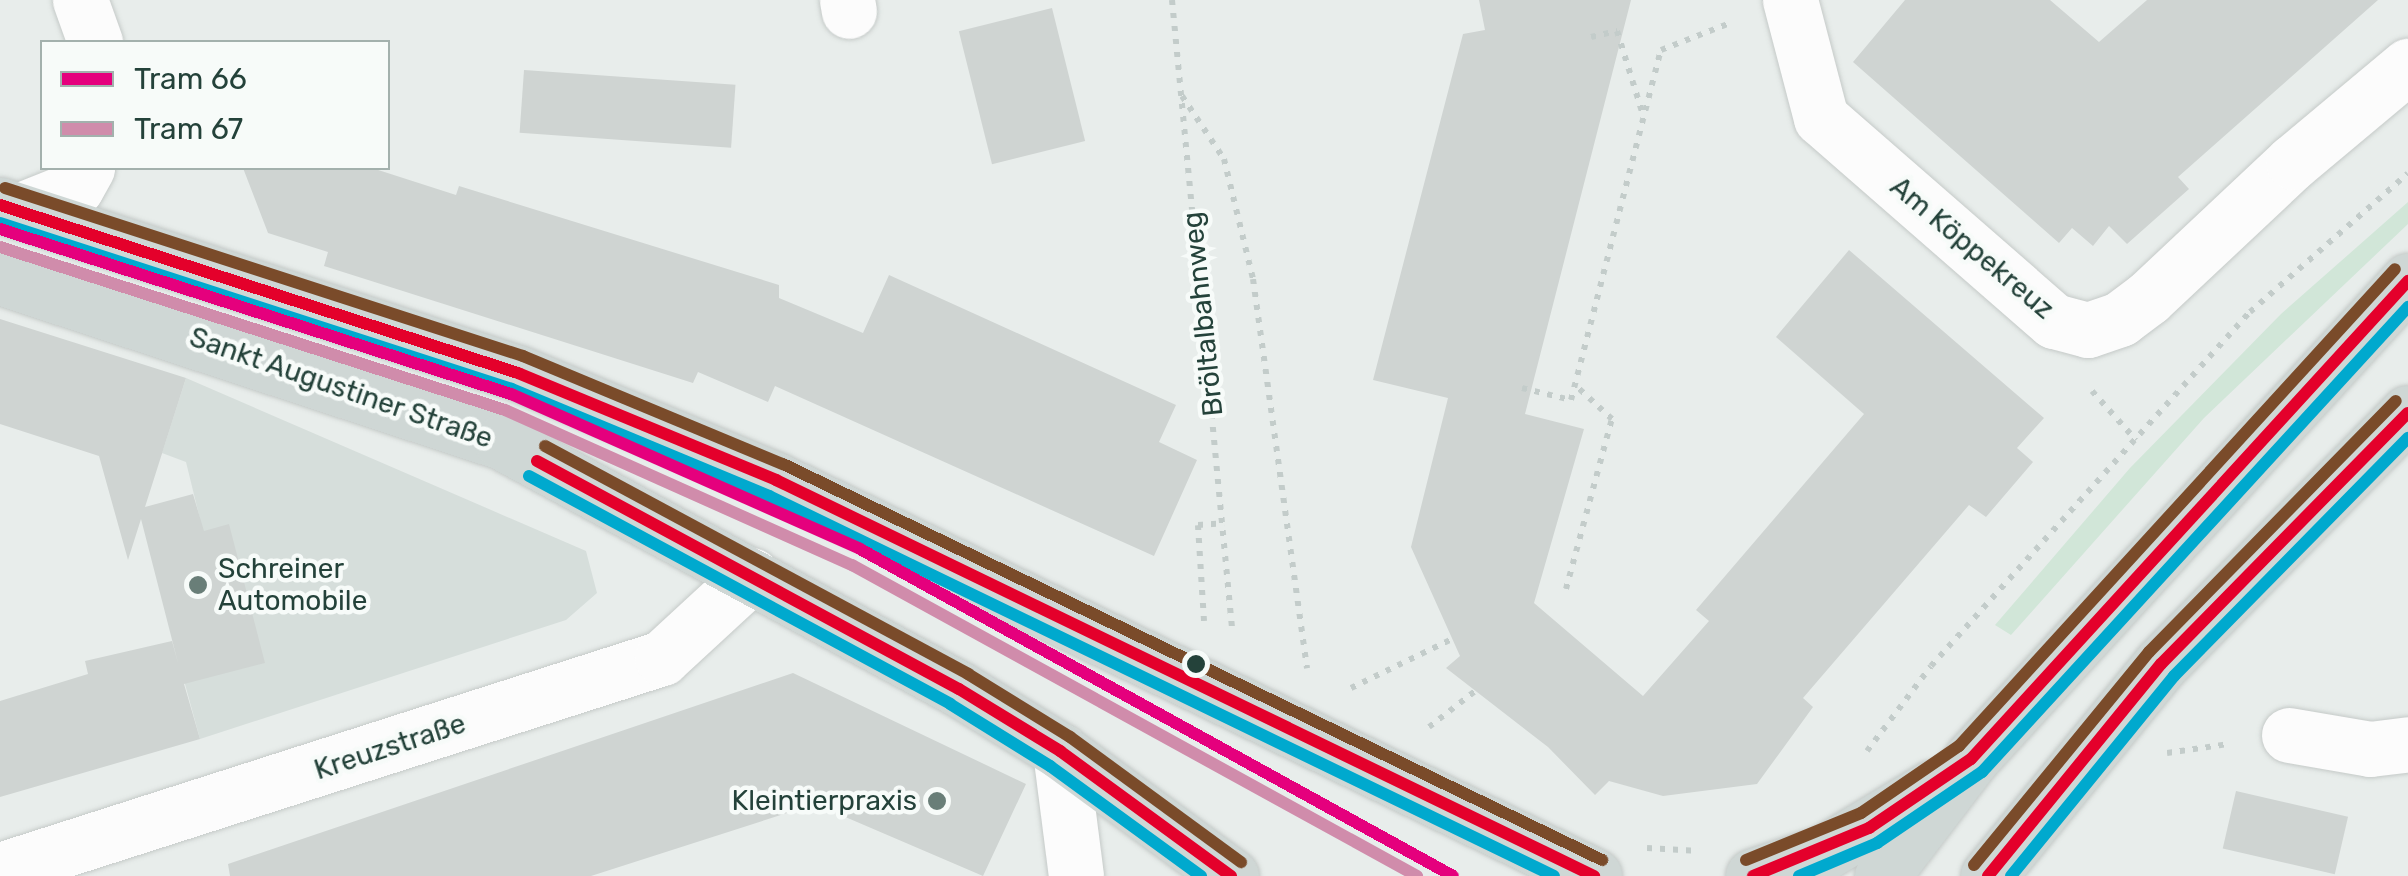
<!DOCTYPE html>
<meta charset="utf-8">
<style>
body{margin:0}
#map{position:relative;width:2408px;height:876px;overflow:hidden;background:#e8edeb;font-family:Rubik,sans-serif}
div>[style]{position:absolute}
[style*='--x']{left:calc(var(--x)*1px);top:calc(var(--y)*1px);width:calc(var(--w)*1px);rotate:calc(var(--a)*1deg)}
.built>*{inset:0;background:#d6dedb}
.green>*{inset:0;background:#d1e6d8}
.building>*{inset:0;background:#cfd4d2;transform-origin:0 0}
.path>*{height:6px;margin-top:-3px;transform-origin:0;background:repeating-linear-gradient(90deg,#c3ccca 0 5px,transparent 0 13px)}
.roads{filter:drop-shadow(0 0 2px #c5cac8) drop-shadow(0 0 2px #c5cac8)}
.minor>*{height:55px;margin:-27.5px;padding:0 27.5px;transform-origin:27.5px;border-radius:27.5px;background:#fcfcfc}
.major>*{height:55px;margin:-27.5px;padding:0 27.5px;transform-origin:27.5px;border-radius:27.5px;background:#cfd7d5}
.bus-1>*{height:12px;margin:-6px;padding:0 6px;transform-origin:6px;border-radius:6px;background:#e4002b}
.bus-2>*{height:12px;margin:-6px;padding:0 6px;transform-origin:6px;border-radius:6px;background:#00a9ce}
.bus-3>*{height:12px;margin:-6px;padding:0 6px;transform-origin:6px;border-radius:6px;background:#7a4b2a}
.tram-1>*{height:12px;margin:-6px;padding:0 6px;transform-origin:6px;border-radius:6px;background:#e5007d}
.tram-2>*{height:12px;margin:-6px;padding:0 6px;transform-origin:6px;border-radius:6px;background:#d08cab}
.dots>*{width:28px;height:28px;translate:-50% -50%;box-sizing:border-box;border:5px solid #f7fbf9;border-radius:50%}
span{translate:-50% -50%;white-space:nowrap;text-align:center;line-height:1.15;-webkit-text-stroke:9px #f7fbf9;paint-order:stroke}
.street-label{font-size:28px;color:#24423a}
.poi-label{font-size:28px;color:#24423a}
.left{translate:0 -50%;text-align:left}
.right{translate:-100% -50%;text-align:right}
.legend{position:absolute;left:40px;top:40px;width:350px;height:130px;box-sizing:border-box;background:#f7fbf9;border:2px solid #a3b1ad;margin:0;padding:12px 18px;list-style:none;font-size:30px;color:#24423a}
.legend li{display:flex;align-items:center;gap:20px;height:50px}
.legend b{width:50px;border:2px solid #a3b1ad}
</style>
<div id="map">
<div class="built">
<i style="clip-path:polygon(186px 378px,586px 551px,597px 593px,566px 620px,200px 739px,173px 640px,200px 519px,186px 462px,162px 453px)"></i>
</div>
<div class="green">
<i style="clip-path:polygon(2408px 202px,2408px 224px,2204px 418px,2011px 635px,1995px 625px,2130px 468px,2281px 314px)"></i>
</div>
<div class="building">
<i style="clip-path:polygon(1479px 0,1631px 0,1525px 414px,1584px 429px,1534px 603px,1643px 696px,1709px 621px,1696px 610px,1864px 414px,1776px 337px,1849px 250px,2044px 418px,2017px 448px,2033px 462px,1986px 517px,1969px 505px,1803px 698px,1813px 707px,1757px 784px,1663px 796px,1609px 781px,1595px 795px,1548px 747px,1446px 668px,1460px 656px,1411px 547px,1448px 398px,1373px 380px,1463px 34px,1485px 30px)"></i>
<i style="clip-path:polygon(1905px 0,2050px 0,2099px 42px,2147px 0,2378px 0,2178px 177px,2189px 189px,2127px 244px,2109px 226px,2093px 246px,2072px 228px,2059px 243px,1853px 62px)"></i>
<i style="left:1052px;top:8px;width:137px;height:96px;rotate:76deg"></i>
<i style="left:524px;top:70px;width:212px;height:63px;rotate:4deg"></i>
<i style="clip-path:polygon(243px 168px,372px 168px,456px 195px,459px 186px,779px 285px,779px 298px,863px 333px,889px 275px,1176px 405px,1159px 442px,1197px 460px,1154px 556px,775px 386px,768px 402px,698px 372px,693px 383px,324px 266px,328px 252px,268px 233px)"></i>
<i style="clip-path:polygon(0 319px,186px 378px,145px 507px,193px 494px,204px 531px,229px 524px,265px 663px,184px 684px,200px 739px,0 797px,0 701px,88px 674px,85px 661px,172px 641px,178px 663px,141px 519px,128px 560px,99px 456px,0 424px)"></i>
<i style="clip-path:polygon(793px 673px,1026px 784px,983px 876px,815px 804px,591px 876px,230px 876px,228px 864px)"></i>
<i style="left:2236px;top:791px;width:115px;height:59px;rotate:13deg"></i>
</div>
<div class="path">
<i style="--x:1172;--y:0;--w:631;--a:84.54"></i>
<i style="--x:1591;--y:37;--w:27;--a:-13"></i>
<i style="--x:1617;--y:31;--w:85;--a:72.8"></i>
<i style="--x:1182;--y:96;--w:76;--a:56.3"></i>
<i style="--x:1224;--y:159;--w:123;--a:76.4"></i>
<i style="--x:1253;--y:279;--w:393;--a:82.1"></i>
<i style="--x:1522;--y:388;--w:50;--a:13.8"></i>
<i style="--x:1571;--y:400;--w:361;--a:-75.6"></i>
<i style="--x:1661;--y:50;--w:77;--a:-21.3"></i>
<i style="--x:2092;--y:391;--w:66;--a:48.1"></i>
<i style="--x:1566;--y:589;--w:176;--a:-74.9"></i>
<i style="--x:1612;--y:419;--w:50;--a:-137.4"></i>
<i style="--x:1204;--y:621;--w:96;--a:-93.6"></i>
<i style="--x:1198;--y:525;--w:26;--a:-4"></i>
<i style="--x:1351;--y:688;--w:112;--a:-25.9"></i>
<i style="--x:1429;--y:727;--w:58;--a:-38"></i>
<i style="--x:1867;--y:751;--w:106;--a:-53"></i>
<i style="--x:1931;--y:666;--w:477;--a:-48"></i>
<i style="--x:2250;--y:312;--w:210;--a:-41.3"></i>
<i style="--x:2167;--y:753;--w:63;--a:-8.3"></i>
<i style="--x:1647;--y:848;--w:52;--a:3.3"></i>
</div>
<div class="roads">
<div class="minor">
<i style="--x:80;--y:0;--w:45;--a:70.3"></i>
<i style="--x:847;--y:0;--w:11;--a:80"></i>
<i style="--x:1790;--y:0;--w:122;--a:75.3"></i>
<i style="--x:1821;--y:118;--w:309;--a:41.1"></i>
<i style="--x:2054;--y:321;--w:35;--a:15"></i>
<i style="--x:2088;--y:330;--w:34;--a:-19"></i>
<i style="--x:2120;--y:319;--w:35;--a:-37"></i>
<i style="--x:2148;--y:298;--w:199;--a:-43.2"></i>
<i style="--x:2293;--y:162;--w:150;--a:-39.9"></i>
<i style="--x:18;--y:211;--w:62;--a:-21.6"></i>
<i style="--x:76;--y:188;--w:23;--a:-61"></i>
<i style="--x:2289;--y:735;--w:82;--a:9.8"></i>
<i style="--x:2370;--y:749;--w:38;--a:-7"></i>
<i style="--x:1060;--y:751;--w:126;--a:82.7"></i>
<i style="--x:0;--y:870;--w:695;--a:-17.76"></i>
<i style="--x:662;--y:658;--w:122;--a:-42.7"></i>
</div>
<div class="major">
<i style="--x:0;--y:205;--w:545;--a:17.97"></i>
<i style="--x:518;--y:373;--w:279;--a:22.5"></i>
<i style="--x:776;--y:480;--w:909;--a:25.83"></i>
<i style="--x:0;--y:277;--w:528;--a:18.19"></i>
<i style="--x:502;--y:442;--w:519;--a:28.39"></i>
<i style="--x:959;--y:689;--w:119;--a:31.5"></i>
<i style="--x:1060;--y:751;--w:212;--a:36.2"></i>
<i style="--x:1753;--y:876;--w:76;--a:-18.4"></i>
<i style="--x:1825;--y:852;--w:126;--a:-31"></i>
<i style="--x:1882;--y:876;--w:147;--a:-52.7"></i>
<i style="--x:1971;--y:759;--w:648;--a:-47.57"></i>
<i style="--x:1988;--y:876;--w:274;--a:-50.8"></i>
<i style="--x:2161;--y:664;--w:352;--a:-45.5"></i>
</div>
</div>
<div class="bus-1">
<i style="--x:0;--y:205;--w:545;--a:17.97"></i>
<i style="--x:518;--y:373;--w:279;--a:22.5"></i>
<i style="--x:776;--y:480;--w:909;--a:25.83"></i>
<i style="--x:537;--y:461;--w:480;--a:28.4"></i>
<i style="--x:959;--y:689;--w:119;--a:31.5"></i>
<i style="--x:1060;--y:751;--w:212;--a:36.2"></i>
<i style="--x:1753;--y:876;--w:126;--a:-22.5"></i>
<i style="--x:1869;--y:828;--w:123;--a:-34.1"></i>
<i style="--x:1971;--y:759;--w:648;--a:-47.57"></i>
<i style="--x:1988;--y:876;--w:274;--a:-50.8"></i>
<i style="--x:2161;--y:664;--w:352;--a:-45.5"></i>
</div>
<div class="bus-2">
<i style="--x:0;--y:223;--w:538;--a:17.96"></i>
<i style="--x:512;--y:389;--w:278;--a:22.6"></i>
<i style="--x:769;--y:496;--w:872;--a:25.83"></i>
<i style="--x:529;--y:476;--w:479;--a:28.4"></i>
<i style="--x:950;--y:704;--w:118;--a:31.8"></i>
<i style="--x:1050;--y:766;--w:187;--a:36.1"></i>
<i style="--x:1799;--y:876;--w:85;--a:-22.9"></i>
<i style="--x:1877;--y:843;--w:127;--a:-34.1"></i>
<i style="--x:1982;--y:772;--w:631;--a:-47.51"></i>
<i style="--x:2011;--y:876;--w:258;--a:-50.8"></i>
<i style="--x:2174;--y:676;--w:334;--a:-45.5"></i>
</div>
<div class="bus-3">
<i style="--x:5;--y:188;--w:545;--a:17.97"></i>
<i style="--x:523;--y:356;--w:282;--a:22.6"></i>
<i style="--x:783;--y:464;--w:910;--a:25.8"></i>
<i style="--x:545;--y:446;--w:481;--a:28.3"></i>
<i style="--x:968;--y:674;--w:120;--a:31.7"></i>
<i style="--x:1070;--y:737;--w:212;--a:36.2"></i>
<i style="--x:1746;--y:860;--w:124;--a:-22.2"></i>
<i style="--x:1861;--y:813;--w:119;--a:-34.4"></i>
<i style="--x:1959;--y:746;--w:646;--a:-47.57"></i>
<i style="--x:1974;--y:865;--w:276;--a:-50.6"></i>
<i style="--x:2149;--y:652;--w:352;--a:-45.5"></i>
</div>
<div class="tram-1">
<i style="--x:0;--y:229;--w:537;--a:17.9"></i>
<i style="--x:511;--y:394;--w:382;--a:23.9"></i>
<i style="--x:860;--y:549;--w:677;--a:28.87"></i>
</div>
<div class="tram-2">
<i style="--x:0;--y:247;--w:531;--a:17.89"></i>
<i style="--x:505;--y:410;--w:380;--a:24.1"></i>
<i style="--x:852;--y:565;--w:645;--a:28.83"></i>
</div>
<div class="dots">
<i style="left:198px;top:585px;background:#697e78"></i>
<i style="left:1196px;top:664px;background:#24423a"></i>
<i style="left:937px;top:801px;background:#697e78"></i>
</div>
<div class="street-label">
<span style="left:1972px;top:248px;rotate:40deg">Am Köppekreuz</span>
<span style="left:1203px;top:314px;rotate:-96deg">Bröltalbahnweg</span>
<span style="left:341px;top:388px;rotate:19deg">Sankt Augustiner Straße</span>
<span style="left:390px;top:747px;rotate:-18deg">Kreuzstraße</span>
</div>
<div class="poi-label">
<span class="left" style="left:218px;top:585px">Schreiner<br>Automobile</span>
<span class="right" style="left:917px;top:801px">Kleintierpraxis</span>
</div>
<ul class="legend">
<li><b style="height:12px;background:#e5007d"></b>Tram 66</li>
<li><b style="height:12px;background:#d08cab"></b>Tram 67</li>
</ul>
</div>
